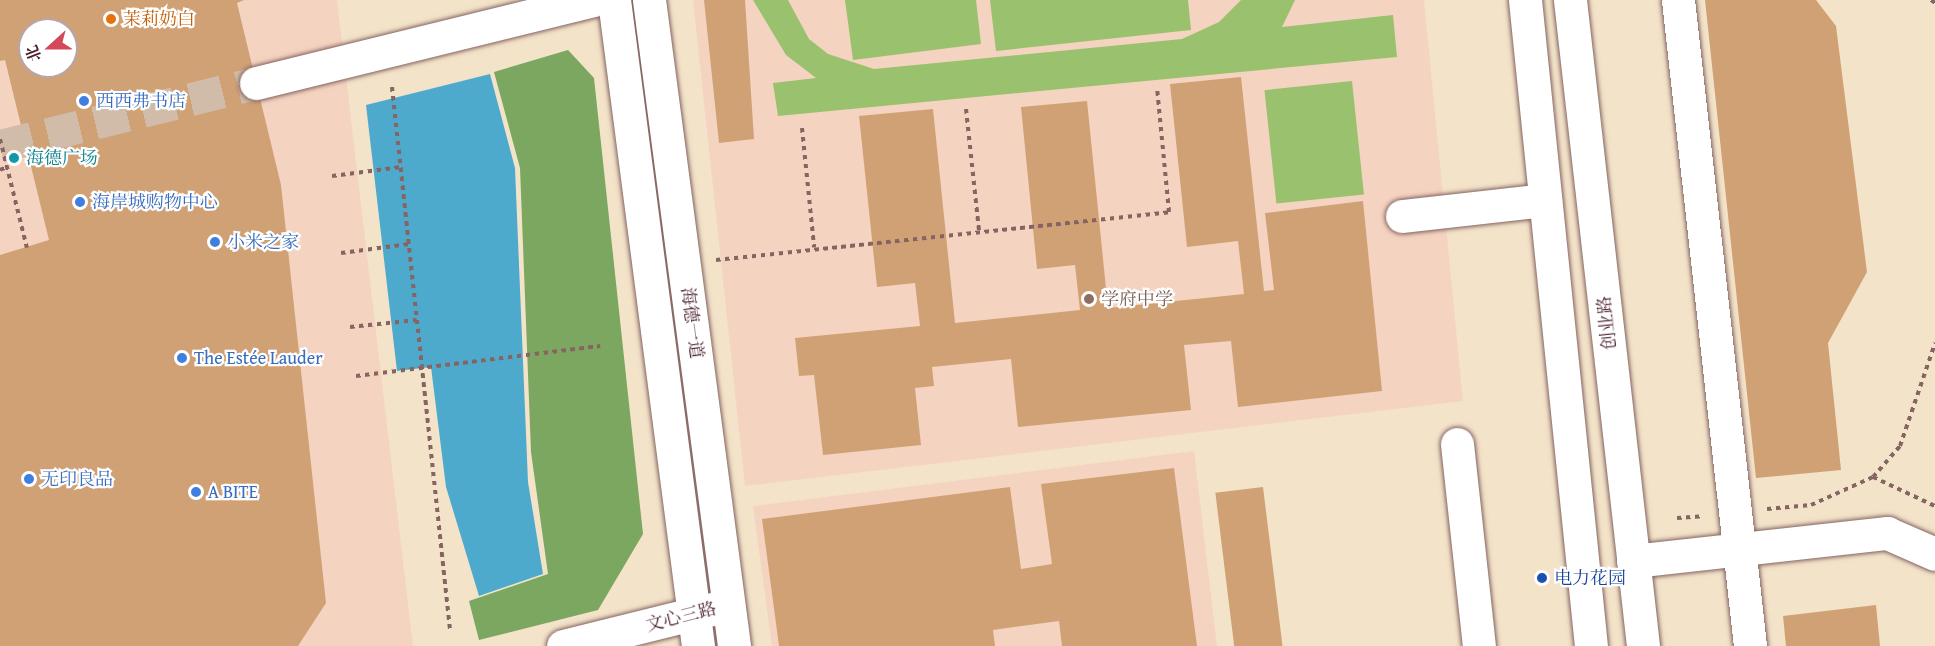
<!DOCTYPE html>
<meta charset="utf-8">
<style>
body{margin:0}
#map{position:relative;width:1935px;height:646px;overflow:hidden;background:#f3e3c9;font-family:"Gentium Book Plus","Noto Serif SC",serif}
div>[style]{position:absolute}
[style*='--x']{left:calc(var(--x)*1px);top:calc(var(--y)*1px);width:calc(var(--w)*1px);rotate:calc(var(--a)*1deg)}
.built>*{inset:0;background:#f5d3c1}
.green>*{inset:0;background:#9ac16d;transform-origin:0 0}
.forest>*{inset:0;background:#7ba760}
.water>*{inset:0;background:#4eaacc}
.building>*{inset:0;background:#d1a176;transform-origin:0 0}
.minor-tunnel>*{height:33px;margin-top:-16.5px;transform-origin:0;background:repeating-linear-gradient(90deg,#d1bca9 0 33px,transparent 0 49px)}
.path>*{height:4px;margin-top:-2px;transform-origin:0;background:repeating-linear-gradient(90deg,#856462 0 4.5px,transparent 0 9px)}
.roads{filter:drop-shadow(0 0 2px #856462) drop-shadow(0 0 2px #856462)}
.minor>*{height:33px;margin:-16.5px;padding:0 16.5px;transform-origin:16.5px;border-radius:16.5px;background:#fff}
.major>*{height:33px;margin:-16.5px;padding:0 16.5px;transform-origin:16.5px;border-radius:16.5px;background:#fff}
.path-bridge>*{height:4px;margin-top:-2px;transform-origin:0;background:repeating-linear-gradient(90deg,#856462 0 4.5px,transparent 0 9px)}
.dots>*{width:16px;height:16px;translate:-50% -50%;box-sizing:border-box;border:3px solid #fff;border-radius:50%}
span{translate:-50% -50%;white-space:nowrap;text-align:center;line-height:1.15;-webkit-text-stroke:4.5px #fff;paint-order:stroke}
.food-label{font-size:18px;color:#c56008}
.left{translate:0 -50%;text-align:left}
.shop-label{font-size:18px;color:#366cbe}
.culture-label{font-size:18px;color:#0d838f}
.education-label{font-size:18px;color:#785e54}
.street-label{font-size:18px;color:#4a1f2b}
.transit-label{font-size:18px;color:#164399}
.north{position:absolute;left:18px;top:18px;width:60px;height:60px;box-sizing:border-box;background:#fff;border:2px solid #b7a5aa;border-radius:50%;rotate:249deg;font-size:16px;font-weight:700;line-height:24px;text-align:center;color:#4a1f2b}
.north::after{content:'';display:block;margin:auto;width:21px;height:27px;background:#d1495b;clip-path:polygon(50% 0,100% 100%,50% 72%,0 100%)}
</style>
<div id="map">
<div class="built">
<i style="clip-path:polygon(evenodd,0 0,337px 0,413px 646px,0 646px,0 0,30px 30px,66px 30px,66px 66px,30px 66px,30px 30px)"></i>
<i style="clip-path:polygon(693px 0,1424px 0,1463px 401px,745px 486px)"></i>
<i style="clip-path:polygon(1194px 451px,1217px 646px,772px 646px,753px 506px)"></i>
</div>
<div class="green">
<i style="clip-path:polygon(753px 0,788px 0,809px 39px,828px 54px,874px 69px,1182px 39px,1219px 22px,1241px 0,1295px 0,1282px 27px,1393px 15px,1397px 57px,778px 116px,773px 83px,816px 78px,786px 55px)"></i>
<i style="clip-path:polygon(845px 0,976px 0,981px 44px,853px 60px)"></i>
<i style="clip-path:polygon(990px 0,1188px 0,1191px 30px,996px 51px)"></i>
<i style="left:1352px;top:81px;width:114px;height:88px;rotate:84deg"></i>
</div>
<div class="forest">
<i style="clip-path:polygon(568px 50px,594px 78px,643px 534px,598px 610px,479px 640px,469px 601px,548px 574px,531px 452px,520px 168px,494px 72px)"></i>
</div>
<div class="water">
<i style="clip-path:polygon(490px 74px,515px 168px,528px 482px,543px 574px,479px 596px,446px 487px,431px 367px,397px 371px,366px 105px)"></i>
</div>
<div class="building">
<i style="clip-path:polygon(evenodd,0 0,244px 0,237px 3px,281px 185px,326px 603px,298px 646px,0 646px,0 255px,49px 240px,5px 60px,0 61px,0 0,30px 30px,66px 30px,66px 66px,30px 66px,30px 30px)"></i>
<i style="clip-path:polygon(704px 0,745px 0,754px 139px,719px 143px)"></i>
<i style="clip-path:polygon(1705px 0,1816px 0,1836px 26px,1867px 272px,1828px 343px,1841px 470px,1756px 478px)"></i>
<i style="clip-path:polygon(1241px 77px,1264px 291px,1274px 290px,1265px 213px,1363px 201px,1382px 391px,1238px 407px,1231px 341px,1184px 345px,1191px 410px,1018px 427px,1011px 359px,932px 367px,934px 386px,915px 388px,921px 445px,823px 455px,814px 375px,799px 376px,795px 338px,920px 326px,915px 283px,877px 287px,859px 116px,933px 109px,955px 323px,1080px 310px,1075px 265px,1037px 269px,1021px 107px,1087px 101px,1108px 308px,1244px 294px,1238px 241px,1187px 247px,1170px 84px)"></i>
<i style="clip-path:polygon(1174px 468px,1197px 646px,1062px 646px,1059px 621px,993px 630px,995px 646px,779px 646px,762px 519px,1010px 487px,1021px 569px,1052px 564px,1041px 484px)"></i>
<i style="left:1263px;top:487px;width:160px;height:48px;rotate:83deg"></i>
<i style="clip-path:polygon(1876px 605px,1880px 646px,1786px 646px,1783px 616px)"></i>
</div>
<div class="minor-tunnel">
<i style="--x:0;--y:146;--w:264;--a:-13.8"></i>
</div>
<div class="path">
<i style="--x:1931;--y:0;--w:5;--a:37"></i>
<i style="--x:392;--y:87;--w:546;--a:83.9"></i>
<i style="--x:966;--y:109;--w:122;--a:83.9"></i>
<i style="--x:802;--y:128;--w:120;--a:84.2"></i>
<i style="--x:0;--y:170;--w:8;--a:-23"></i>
<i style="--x:332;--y:176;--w:70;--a:-7.4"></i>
<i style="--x:341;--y:253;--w:69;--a:-7.5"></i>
<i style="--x:716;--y:260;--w:456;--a:-6"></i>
<i style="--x:1169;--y:212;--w:125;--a:-95.5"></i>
<i style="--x:350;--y:327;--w:67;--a:-6"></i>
<i style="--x:356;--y:376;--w:246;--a:-7"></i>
<i style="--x:1873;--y:477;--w:68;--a:25.1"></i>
<i style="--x:1767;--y:509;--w:44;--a:-5.2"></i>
<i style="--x:1811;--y:505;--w:68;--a:-24.3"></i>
<i style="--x:1873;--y:477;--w:41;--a:-48.9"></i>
<i style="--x:1900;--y:446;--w:109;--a:-71.2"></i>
<i style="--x:1677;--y:518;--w:26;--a:-4"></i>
</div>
<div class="roads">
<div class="minor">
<i style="--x:614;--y:0;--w:651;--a:82.59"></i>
<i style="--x:649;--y:0;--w:652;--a:82.5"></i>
<i style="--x:1678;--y:0;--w:650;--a:83.64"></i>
<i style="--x:256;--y:83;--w:347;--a:-13.8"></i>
<i style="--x:1402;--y:216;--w:144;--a:-6.4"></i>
<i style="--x:1457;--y:444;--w:203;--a:83.8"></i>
<i style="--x:1633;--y:561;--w:256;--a:-6.3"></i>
<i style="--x:1887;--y:533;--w:52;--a:23.6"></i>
<i style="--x:563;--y:646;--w:158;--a:-13.9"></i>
</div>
<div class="major">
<i style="--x:1525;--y:0;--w:649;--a:84.17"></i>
<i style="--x:1570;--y:0;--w:650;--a:83.55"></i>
</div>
</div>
<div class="path-bridge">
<i style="--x:0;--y:139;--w:112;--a:76.1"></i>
</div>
<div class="dots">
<i style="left:111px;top:19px;background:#e8710a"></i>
<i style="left:84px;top:101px;background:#3f7fe0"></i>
<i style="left:14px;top:158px;background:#0f9aa8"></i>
<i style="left:80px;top:202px;background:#3f7fe0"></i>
<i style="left:215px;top:242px;background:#3f7fe0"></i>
<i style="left:1089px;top:299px;background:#8d6e63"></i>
<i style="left:182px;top:358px;background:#3f7fe0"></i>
<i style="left:29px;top:479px;background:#3f7fe0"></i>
<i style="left:196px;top:492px;background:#3f7fe0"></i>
<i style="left:1542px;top:578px;background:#1a4fb4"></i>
</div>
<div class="food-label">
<span class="left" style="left:123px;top:19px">茉莉奶白</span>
</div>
<div class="shop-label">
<span class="left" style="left:96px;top:101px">西西弗书店</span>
<span class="left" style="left:92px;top:202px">海岸城购物中心</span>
<span class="left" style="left:227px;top:242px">小米之家</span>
<span class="left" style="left:194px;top:358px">The Estée Lauder</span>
<span class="left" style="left:41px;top:479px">无印良品</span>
<span class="left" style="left:208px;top:492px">A BITE</span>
</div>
<div class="culture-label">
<span class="left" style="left:26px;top:158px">海德广场</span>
</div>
<div class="education-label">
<span class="left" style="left:1101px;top:299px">学府中学</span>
</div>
<div class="street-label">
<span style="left:692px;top:323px;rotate:82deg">海德一道</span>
<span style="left:1607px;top:323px;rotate:-96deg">创业路</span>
<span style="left:681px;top:617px;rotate:-14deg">文心三路</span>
</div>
<div class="transit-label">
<span class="left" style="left:1554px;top:578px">电力花园</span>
</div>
<div class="north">北</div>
</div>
